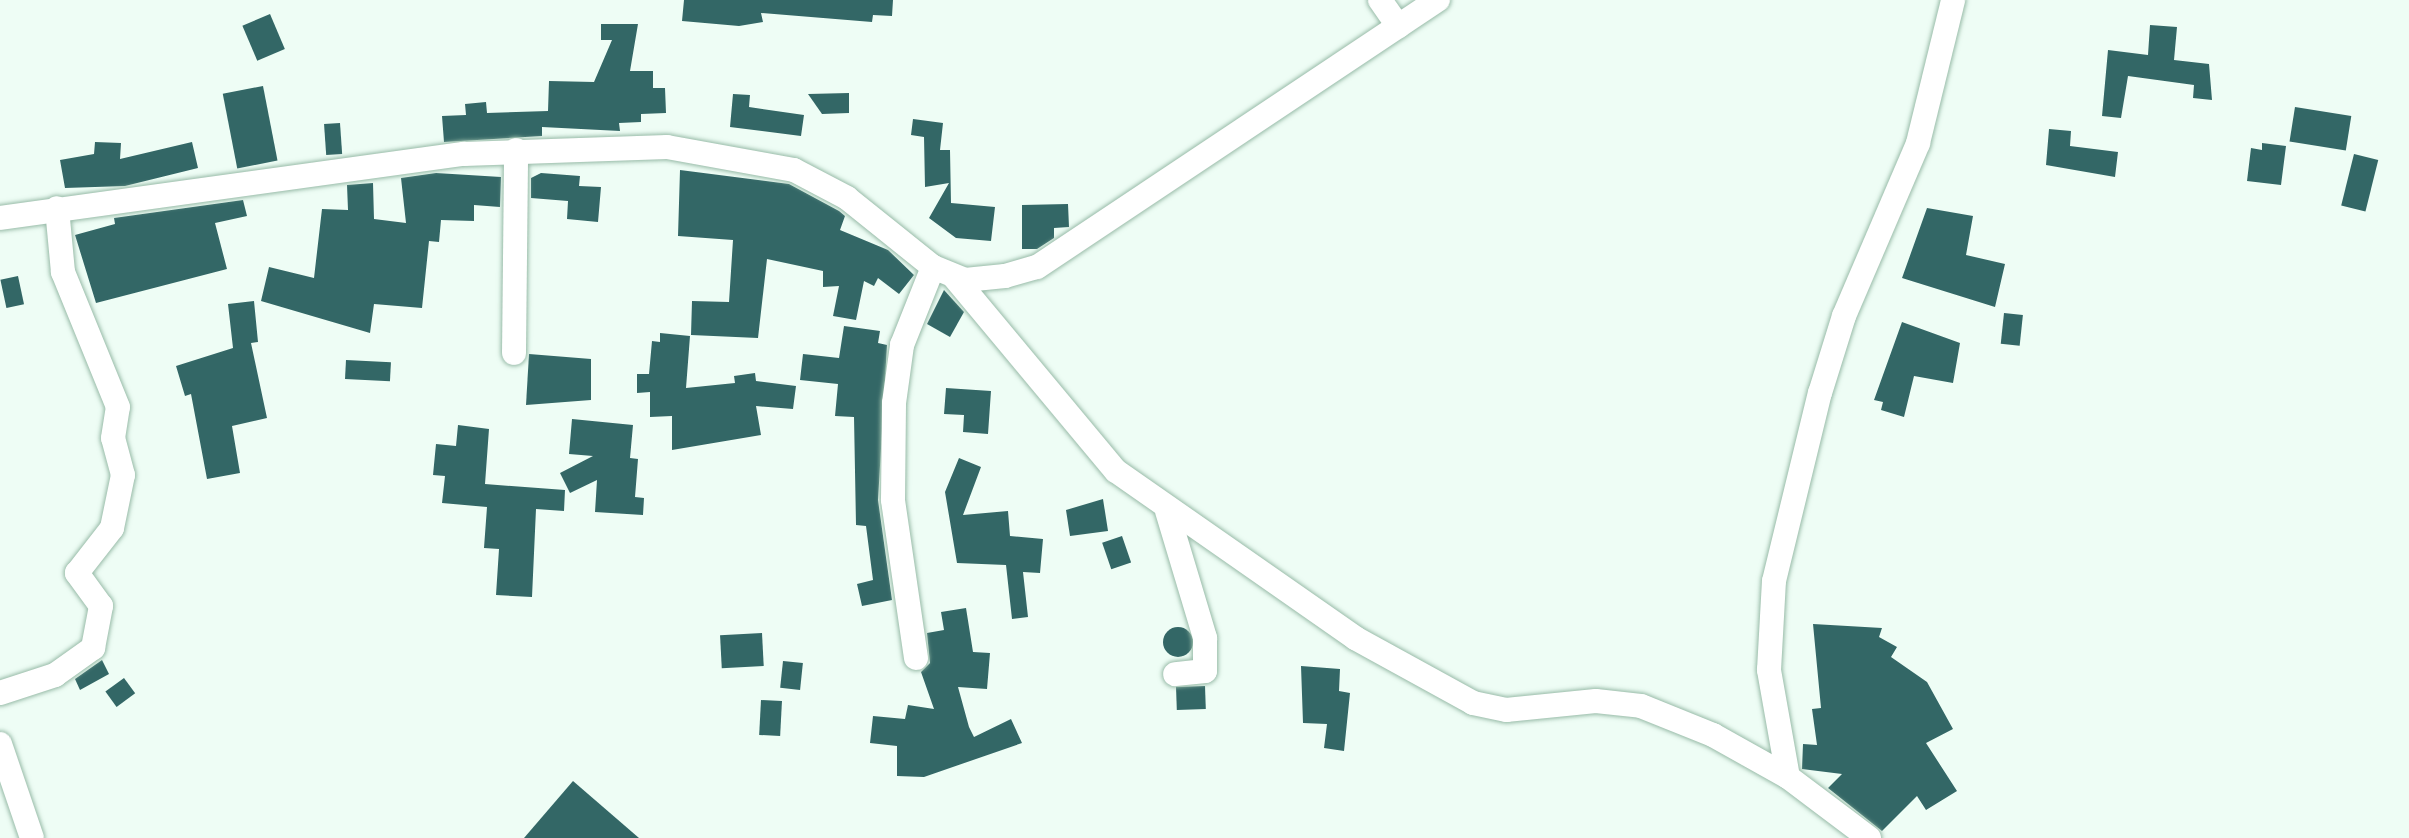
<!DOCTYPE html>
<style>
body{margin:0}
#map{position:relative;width:2409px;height:838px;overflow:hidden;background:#eefdf5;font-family:Georgia,serif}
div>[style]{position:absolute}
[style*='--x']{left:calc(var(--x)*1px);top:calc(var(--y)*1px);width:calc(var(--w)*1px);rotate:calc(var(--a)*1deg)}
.building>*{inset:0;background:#336766;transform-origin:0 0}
.round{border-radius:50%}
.roads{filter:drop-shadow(0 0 2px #98bba8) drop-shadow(0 0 2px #98bba8)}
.minor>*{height:24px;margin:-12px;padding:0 12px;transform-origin:12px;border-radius:12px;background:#fff}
span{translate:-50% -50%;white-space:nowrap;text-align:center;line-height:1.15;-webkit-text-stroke:8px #eefdf5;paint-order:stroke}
</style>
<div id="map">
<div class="building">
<i style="clip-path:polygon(684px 0,893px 0,892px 16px,873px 15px,872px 22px,761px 13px,763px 22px,739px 26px,682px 21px)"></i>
<i style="left:270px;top:14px;width:38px;height:30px;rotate:67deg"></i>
<i style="clip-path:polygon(601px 24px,638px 24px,630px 71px,653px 71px,653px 88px,665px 88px,666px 113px,641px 114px,641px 122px,619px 123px,620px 131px,542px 127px,542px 136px,444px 142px,442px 116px,466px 115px,465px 104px,486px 102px,487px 113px,548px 111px,549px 81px,594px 82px,612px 40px,601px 40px)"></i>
<i style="clip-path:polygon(2150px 25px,2177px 27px,2174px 60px,2209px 64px,2212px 100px,2193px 98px,2194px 85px,2128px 76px,2121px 118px,2102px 116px,2108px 50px,2148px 55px)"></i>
<i style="left:263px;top:86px;width:76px;height:41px;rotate:79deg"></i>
<i style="clip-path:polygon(849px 93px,849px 113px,822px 114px,808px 94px)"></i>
<i style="clip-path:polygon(733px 94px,750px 95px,749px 107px,804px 115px,801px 136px,730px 127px)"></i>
<i style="left:2295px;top:107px;width:57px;height:35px;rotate:9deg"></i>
<i style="clip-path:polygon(913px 119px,943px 123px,940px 150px,950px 150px,951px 203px,995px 207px,991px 241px,956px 238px,929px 218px,949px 183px,925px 187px,924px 137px,911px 135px)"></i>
<i style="left:340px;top:123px;width:31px;height:16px;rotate:86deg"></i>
<i style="clip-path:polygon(2049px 129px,2071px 131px,2070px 146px,2118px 152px,2115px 177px,2046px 165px)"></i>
<i style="clip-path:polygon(95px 142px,121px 143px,120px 159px,192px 142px,198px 168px,125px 186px,65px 188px,60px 160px,94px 154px)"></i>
<i style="clip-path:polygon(2262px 143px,2286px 146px,2281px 185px,2247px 181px,2251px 148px,2262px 150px)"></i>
<i style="left:2354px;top:154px;width:25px;height:53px;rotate:14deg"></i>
<i style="clip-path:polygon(680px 170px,789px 184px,839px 211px,845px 216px,840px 230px,888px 250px,914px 275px,899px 294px,878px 278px,874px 286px,864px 281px,856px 320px,833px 316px,839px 286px,823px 287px,823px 271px,767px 259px,758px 338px,691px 335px,692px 301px,729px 302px,733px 240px,678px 236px)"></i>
<i style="clip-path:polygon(436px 173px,501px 177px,500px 207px,474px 205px,474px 221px,441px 220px,439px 242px,429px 241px,422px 308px,374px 304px,370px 333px,261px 301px,269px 267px,314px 278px,322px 209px,348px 210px,347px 185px,373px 183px,374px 219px,406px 223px,401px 178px)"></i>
<i style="clip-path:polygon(541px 173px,580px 176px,579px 186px,601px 187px,598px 222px,567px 219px,568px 201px,531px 198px,531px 178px)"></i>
<i style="clip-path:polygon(243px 200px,247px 216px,215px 223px,227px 269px,96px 303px,75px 235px,115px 224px,114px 218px)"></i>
<i style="clip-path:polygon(1068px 204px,1069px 227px,1054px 228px,1054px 238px,1037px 249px,1022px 249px,1022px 205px)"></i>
<i style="clip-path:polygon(1927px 208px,1973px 216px,1966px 255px,2005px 264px,1995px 307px,1902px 278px)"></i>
<i style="left:18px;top:276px;width:29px;height:18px;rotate:78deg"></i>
<i style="clip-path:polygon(944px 290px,964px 312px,950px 337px,927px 324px)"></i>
<i style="clip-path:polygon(254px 301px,258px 342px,251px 343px,267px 418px,232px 426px,240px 473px,207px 479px,191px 394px,185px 396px,176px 366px,233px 348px,228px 304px)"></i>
<i style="left:2004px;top:313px;width:19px;height:31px;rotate:6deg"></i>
<i style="clip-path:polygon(1902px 322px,1960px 343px,1953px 383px,1914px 376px,1904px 417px,1881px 410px,1883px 402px,1874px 400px)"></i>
<i style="clip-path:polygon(844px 326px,880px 331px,878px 343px,887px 345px,878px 500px,892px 600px,862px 606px,857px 584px,873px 580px,866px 526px,856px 525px,854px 417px,835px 416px,838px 384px,800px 380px,803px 354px,839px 358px)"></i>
<i style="clip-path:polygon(660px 333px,690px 336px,686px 388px,735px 383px,734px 376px,755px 373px,756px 381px,796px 386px,793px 409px,756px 406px,761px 435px,672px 450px,672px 416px,650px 417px,650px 392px,637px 393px,637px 374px,649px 374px,652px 341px,660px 342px)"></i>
<i style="clip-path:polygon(529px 354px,591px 359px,591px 400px,526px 405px)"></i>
<i style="left:346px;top:360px;width:45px;height:19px;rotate:3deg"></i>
<i style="clip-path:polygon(946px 388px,991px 391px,988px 434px,963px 432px,964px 415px,944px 414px)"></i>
<i style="clip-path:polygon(572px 419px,633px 425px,630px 458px,638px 459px,635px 497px,644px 498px,643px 515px,595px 512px,597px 480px,570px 493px,560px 473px,593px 456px,569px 454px)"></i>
<i style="clip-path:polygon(458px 425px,489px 429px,485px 484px,565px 490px,564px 511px,536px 509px,532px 597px,496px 595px,499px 549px,484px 548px,487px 507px,442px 503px,445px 476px,433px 475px,436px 444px,456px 446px)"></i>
<i style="clip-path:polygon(959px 458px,981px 467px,963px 515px,1008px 511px,1010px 536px,1043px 539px,1040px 573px,1023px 572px,1028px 617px,1012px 619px,1006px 565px,957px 563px,945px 492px)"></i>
<i style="clip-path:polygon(1103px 499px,1108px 531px,1070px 536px,1066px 510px)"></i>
<i style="left:1122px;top:536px;width:28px;height:21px;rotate:71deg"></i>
<i style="clip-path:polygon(966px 608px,973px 652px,990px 653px,987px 689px,958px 687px,969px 727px,974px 737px,1011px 719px,1022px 743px,924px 777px,897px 776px,897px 746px,870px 743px,873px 716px,905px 719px,908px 705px,934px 709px,921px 672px,930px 663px,927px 633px,944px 630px,941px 612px)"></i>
<i style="clip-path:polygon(1813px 624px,1882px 628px,1879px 637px,1897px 647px,1891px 657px,1927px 682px,1953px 729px,1926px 743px,1957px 791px,1926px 810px,1917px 796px,1882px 831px,1828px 788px,1842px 774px,1802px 769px,1803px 744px,1817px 745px,1812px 709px,1821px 708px)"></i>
<i class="round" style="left:1163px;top:627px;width:30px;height:30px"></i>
<i style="left:762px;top:633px;width:33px;height:42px;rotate:87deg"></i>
<i style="clip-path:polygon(102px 660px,109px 674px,80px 690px,75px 679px)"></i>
<i style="left:783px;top:661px;width:20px;height:27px;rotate:6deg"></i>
<i style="clip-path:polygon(1301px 666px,1340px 669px,1339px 691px,1350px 693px,1344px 751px,1324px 748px,1327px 724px,1303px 723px)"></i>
<i style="left:124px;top:678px;width:19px;height:23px;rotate:54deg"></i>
<i style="left:1205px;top:686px;width:23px;height:29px;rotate:88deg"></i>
<i style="left:761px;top:700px;width:21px;height:35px;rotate:3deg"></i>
<i style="clip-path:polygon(573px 781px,639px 838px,524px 838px)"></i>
</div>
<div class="roads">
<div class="minor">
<i style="--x:1380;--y:0;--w:32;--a:55"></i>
<i style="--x:0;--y:218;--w:468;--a:-7.9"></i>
<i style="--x:464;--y:154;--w:203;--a:-2"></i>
<i style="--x:667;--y:147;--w:129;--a:10.3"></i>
<i style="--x:794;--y:170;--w:60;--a:27.8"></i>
<i style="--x:847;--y:198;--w:110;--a:38.7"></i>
<i style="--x:933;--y:267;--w:35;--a:22"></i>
<i style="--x:965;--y:280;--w:40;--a:-5.7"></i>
<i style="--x:1005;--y:276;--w:33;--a:-16"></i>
<i style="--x:1037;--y:267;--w:482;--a:-33.7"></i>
<i style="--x:955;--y:278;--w:251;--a:50.2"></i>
<i style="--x:1116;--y:471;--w:292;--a:34.9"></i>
<i style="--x:1355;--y:638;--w:135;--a:28.8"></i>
<i style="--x:1473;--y:703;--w:34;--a:12"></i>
<i style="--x:1506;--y:710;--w:90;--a:-5.7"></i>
<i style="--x:1596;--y:701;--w:45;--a:6.3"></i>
<i style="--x:1641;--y:706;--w:78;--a:21.9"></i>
<i style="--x:1713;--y:735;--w:86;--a:29.2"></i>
<i style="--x:514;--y:353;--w:203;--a:-89.4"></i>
<i style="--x:1167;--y:511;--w:133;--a:73.3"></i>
<i style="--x:1205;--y:638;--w:33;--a:90"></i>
<i style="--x:1205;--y:671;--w:30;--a:174"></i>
<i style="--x:916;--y:658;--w:160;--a:-98.3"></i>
<i style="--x:893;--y:500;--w:97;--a:-89.4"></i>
<i style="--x:894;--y:403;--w:59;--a:-82.1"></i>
<i style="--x:902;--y:345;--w:84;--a:-68.3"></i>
<i style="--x:0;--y:693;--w:58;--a:-18.1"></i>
<i style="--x:55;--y:675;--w:47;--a:-35.4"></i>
<i style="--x:93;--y:648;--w:43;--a:-79.2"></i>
<i style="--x:101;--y:606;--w:41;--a:-126"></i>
<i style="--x:77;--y:573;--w:57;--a:-52.1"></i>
<i style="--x:112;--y:528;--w:54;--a:-78.3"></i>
<i style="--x:123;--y:475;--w:38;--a:-105"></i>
<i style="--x:113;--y:438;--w:31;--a:-81"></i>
<i style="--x:118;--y:407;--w:146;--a:-112.2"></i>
<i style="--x:63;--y:272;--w:64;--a:-95.4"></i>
<i style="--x:0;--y:744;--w:99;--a:71.2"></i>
<i style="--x:1869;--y:838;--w:101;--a:-143"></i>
<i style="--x:1788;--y:777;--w:109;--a:-100.1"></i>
<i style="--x:1769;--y:670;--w:89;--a:-86.8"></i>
<i style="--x:1774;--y:581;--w:194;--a:-76.3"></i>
<i style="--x:1820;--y:393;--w:81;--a:-72.7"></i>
<i style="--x:1844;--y:316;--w:188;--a:-66.8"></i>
<i style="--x:1918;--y:143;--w:147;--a:-76.2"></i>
</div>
</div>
</div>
